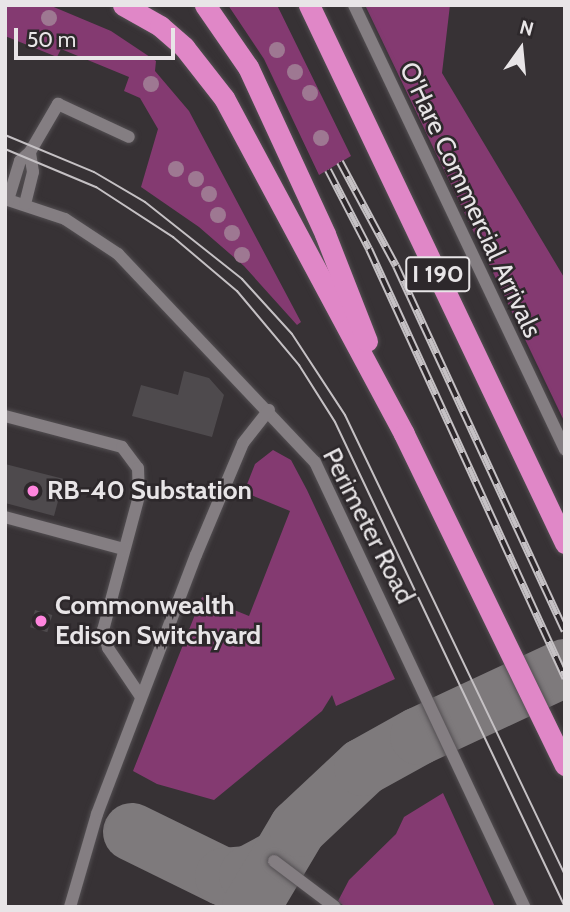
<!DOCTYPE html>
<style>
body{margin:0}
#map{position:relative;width:570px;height:912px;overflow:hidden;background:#373235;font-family:Cabin,sans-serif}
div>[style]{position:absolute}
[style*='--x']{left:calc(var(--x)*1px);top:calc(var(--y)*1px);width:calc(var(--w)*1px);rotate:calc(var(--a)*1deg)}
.green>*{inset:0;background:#843a71}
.taxiway>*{height:58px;margin:-29px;padding:0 29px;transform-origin:29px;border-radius:29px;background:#7e7a7c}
.building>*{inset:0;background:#4e4a4d;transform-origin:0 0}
.roads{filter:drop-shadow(0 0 2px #534f52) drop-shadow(0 0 2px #534f52)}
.lane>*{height:12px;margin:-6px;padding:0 6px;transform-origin:6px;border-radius:6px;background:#847e82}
.highway>*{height:21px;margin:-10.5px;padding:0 10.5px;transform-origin:10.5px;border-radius:10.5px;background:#e087c7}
.tram>*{height:2px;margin:-1px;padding:0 1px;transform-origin:1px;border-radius:1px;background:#c5c1c4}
.rail>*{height:8px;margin-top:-4px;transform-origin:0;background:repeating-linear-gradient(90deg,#2d282b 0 16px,#c5c1c4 0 32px);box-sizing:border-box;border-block:2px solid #c5c1c4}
.trees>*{width:16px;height:16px;margin:-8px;border-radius:50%;background:#9e7892}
.dots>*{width:19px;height:19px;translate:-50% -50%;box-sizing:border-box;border:4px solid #2d282b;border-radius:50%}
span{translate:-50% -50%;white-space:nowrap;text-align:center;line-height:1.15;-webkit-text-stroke:5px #2d282b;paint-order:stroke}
.shield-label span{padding:2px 5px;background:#2d282b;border:2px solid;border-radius:5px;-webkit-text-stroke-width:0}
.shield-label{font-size:24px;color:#e8e5e7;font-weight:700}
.street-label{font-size:26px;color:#e8e5e7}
.poi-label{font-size:26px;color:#e8e5e7;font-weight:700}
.left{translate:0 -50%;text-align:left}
.frame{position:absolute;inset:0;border:7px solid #e8e5e7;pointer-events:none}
.north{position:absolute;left:486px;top:14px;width:70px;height:70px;-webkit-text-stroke:5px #2d282b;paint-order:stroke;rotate:15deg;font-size:19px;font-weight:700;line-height:28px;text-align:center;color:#e8e5e7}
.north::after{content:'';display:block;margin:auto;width:24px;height:32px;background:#e8e5e7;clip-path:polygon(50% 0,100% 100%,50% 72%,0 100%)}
.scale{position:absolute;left:14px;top:28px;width:161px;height:32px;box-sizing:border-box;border:4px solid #e8e5e7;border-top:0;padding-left:9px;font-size:21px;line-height:24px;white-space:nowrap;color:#e8e5e7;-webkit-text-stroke:5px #2d282b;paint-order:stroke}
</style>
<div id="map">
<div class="green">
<i style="clip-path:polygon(5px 5px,49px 5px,111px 31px,156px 61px,155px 71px,189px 111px,301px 322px,297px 325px,244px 266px,199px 227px,141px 187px,158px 129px,140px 98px,124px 91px,129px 77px,61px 49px,57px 57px,5px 36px)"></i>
<i style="clip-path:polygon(228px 5px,277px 5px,351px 156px,319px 175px,264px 59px)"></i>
<i style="clip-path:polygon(365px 5px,450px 5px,442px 73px,565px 279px,565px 423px)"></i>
<i style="clip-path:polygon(273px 450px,291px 460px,307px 490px,395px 679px,336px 706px,332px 695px,322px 711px,214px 800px,157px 784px,133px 771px,202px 597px,249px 616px,290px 511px,244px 492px,255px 464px)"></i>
<i style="clip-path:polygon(443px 793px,495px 907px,345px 907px,338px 901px,349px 880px,396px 834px,404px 817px)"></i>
</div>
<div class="taxiway">
<i style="--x:132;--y:832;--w:102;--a:26.1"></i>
<i style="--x:224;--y:877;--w:24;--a:-5"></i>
<i style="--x:248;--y:875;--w:30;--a:-28"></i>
<i style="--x:251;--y:907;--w:92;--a:-59.3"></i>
<i style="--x:298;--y:828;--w:89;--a:-43.2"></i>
<i style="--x:363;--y:767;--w:64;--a:-29"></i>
<i style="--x:419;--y:736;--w:161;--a:-25"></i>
</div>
<div class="building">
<i style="clip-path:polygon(184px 371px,209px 378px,224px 395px,212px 437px,132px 416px,141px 385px,178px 395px)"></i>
<i style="clip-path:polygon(5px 464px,64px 479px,54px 516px,5px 503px)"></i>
<i style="left:35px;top:610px;width:18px;height:18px;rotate:16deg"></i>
</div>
<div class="roads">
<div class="lane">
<i style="--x:354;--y:5;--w:492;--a:64.6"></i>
<i style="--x:5;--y:199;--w:63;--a:18.4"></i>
<i style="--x:65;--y:219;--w:64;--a:33.4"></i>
<i style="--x:118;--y:254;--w:286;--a:46.6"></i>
<i style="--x:315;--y:462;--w:492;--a:64.8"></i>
<i style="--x:8;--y:200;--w:41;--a:-72.9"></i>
<i style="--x:20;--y:161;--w:13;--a:-42"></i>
<i style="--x:30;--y:152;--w:56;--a:-59.7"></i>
<i style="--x:58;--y:104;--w:78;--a:24.9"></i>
<i style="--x:25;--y:204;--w:33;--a:-76"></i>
<i style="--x:33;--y:172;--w:20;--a:-99"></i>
<i style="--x:5;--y:416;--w:121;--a:14.8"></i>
<i style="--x:122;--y:447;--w:26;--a:53"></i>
<i style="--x:138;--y:468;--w:28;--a:88"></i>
<i style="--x:139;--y:496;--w:139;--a:105"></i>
<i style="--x:103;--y:630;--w:19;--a:74"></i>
<i style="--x:108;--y:648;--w:59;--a:56"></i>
<i style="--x:5;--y:517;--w:123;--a:15.1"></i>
<i style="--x:274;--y:861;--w:76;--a:37"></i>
<i style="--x:70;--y:907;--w:97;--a:-73.8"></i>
<i style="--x:97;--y:814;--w:277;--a:-69.1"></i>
<i style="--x:196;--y:555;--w:121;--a:-67.2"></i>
<i style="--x:243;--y:443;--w:42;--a:-51.8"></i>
</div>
<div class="highway">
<i style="--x:123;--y:5;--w:43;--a:29.6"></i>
<i style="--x:160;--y:26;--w:32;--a:41"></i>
<i style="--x:184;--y:47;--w:65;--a:51.9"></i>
<i style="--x:224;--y:98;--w:381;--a:61.8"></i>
<i style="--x:404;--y:434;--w:368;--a:64.1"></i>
<i style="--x:205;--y:5;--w:75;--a:55.3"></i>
<i style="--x:248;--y:67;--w:184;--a:65.2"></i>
<i style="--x:325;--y:234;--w:115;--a:68.6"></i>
<i style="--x:309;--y:5;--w:596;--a:64.55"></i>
</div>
</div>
<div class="tram">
<i style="--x:5;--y:135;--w:96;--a:22.6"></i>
<i style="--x:94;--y:172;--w:59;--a:30.5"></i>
<i style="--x:145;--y:202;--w:124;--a:38.4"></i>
<i style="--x:242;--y:279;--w:74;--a:47.7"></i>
<i style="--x:292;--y:334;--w:97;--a:56.8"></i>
<i style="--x:345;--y:415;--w:510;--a:64.44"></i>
<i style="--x:5;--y:149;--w:99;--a:22.7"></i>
<i style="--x:96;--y:187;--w:92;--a:33"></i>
<i style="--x:173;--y:237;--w:84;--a:40.2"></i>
<i style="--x:237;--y:291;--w:97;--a:50"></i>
<i style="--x:299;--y:365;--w:67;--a:57.7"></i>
<i style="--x:335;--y:422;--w:537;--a:64.63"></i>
</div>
<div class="rail">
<i style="--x:340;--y:162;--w:118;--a:61.7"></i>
<i style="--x:396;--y:266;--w:402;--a:65.2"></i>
<i style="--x:328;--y:170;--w:89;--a:62.6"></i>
<i style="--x:369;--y:249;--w:472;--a:65.4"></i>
</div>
<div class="trees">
<i style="left:49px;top:18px"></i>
<i style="left:277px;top:50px"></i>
<i style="left:295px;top:72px"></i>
<i style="left:151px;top:84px"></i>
<i style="left:310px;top:93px"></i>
<i style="left:321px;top:138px"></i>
<i style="left:176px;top:169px"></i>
<i style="left:196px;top:179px"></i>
<i style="left:209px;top:194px"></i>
<i style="left:218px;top:215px"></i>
<i style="left:232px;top:233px"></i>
<i style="left:242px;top:255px"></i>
</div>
<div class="dots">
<i style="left:33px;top:491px;background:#ff85de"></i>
<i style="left:41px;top:621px;background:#ff85de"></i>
</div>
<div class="shield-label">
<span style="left:438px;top:274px">I 190</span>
</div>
<div class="street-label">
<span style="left:470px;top:200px;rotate:65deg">O'Hare Commercial Arrivals</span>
<span style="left:368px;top:526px;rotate:63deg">Perimeter Road</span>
</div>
<div class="poi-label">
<span class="left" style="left:47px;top:491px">RB-40 Substation</span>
<span class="left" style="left:55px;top:621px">Commonwealth<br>Edison Switchyard</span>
</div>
<div class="frame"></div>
<div class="north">N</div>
<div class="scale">50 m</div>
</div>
